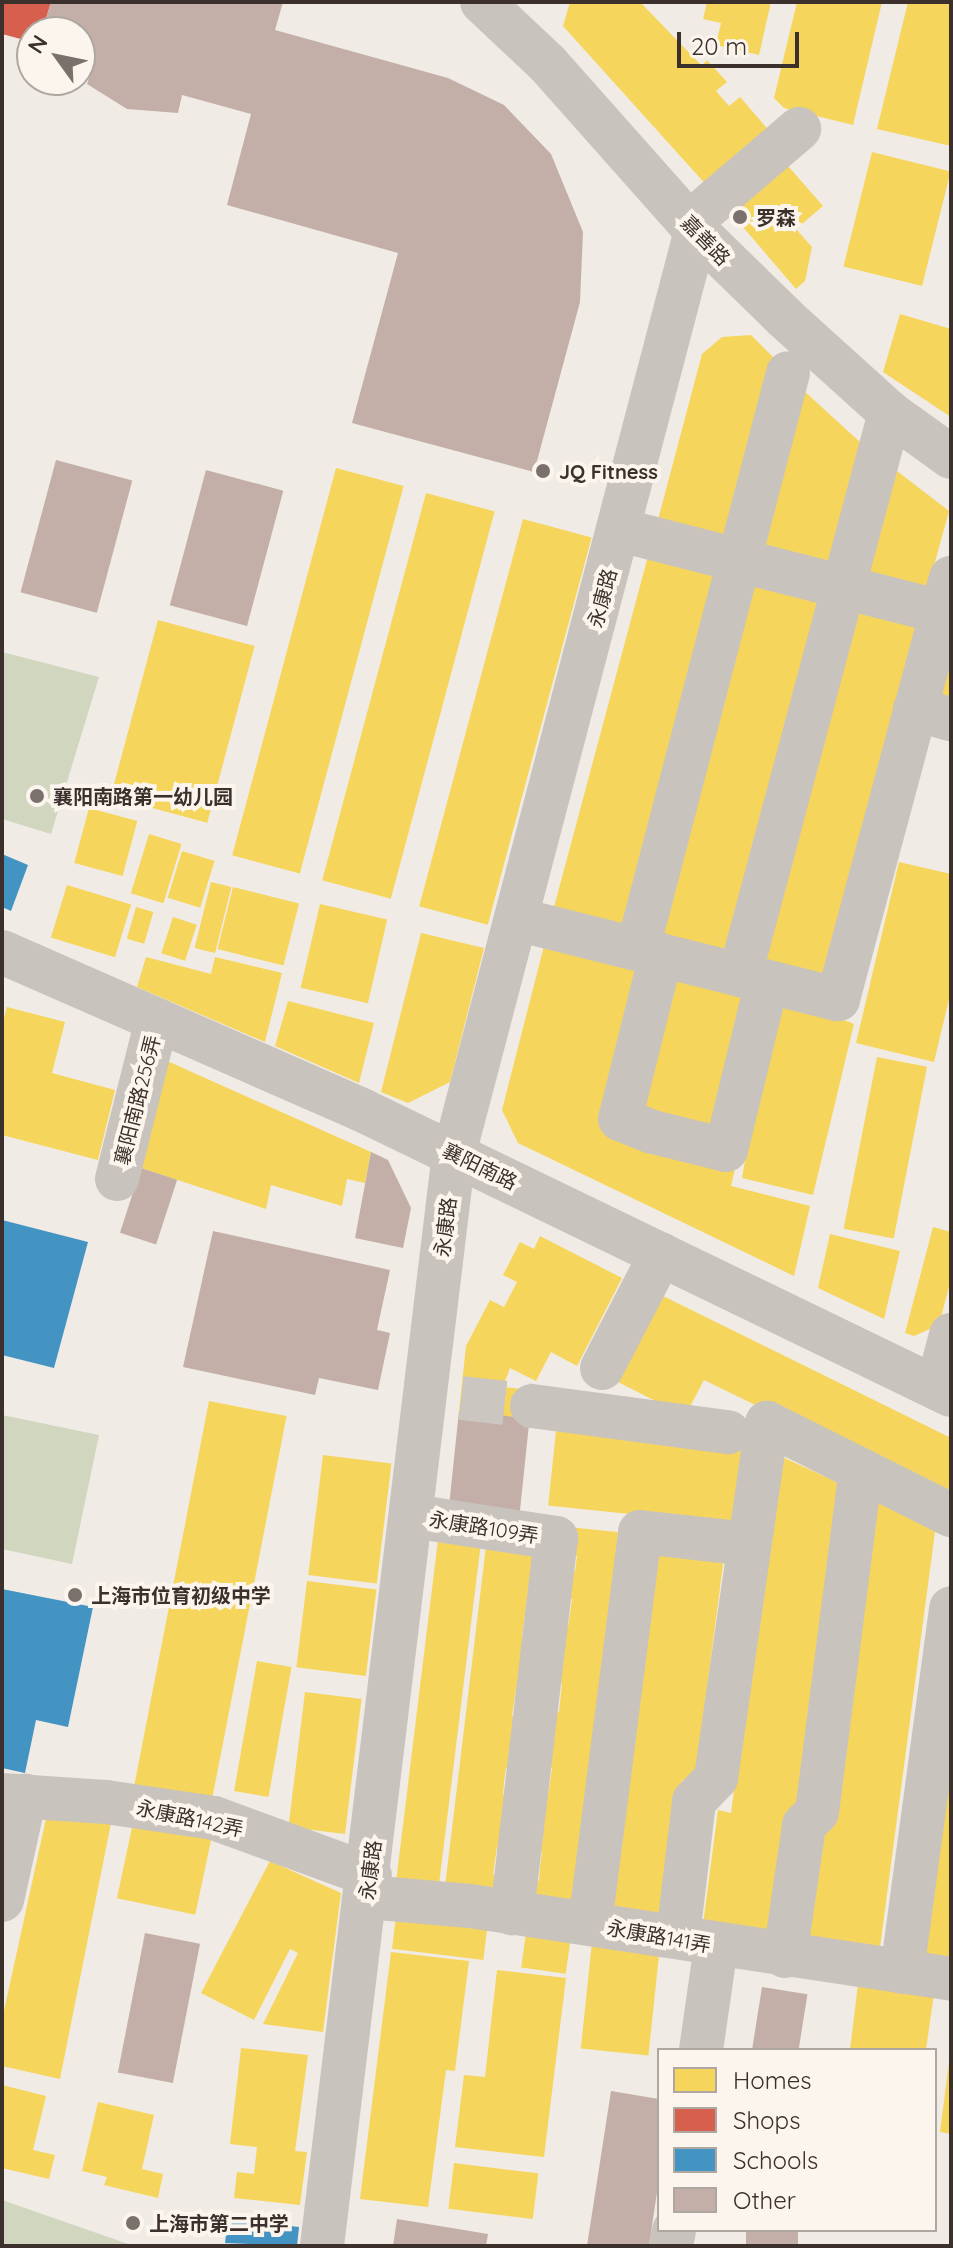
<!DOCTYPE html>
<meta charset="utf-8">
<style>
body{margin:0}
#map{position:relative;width:953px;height:2248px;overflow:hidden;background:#f0ebe5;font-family:Quicksand,"Noto Sans SC",sans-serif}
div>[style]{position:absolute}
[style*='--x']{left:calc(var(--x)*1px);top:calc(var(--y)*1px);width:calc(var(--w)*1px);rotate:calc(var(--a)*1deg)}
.green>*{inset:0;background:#d1d6bf}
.homes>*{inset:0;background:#f6d55c;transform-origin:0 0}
.shops>*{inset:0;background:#d6604d}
.schools>*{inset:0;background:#4393c3}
.building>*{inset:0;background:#c3afa7;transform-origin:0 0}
.minor-tunnel>*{height:44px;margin-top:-22px;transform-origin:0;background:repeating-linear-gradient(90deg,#ccc6c0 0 44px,transparent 0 66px)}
.minor>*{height:44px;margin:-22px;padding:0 22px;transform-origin:22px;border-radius:22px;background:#c9c3be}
.dots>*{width:22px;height:22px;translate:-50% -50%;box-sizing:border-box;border:4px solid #fbf5ee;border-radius:50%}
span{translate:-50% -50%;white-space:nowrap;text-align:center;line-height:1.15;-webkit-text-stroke:8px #fbf5ee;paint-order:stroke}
.poi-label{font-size:20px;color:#3b302b;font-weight:700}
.left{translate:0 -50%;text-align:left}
.street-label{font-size:20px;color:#3b302b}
.frame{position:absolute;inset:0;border:4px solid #3b302b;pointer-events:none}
.legend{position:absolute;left:657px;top:2048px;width:280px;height:184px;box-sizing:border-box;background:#fbf5ee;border:2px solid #aea6a0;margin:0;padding:10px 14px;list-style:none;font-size:24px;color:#3b302b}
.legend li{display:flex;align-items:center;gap:16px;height:40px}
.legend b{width:40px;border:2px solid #aea6a0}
.north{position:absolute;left:16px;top:16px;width:80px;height:80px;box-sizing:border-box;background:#fbf5ee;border:2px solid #aea6a0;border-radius:50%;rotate:303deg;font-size:22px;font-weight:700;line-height:32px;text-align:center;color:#3b302b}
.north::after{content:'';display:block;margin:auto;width:28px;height:36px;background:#7a716c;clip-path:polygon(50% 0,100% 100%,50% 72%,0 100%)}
.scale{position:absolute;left:677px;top:32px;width:122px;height:36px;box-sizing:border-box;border:4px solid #3b302b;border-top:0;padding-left:10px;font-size:24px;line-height:28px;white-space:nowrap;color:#3b302b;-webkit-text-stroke:6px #fbf5ee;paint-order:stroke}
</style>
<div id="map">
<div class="green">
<i style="clip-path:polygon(2px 652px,99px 677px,51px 834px,2px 819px)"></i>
<i style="clip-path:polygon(2px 1415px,99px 1435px,72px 1564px,2px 1549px)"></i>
<i style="clip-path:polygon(2px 2200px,134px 2246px,2px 2246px)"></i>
</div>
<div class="homes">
<i style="clip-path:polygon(570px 2px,640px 2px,702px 66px,707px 60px,727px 82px,716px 91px,729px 106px,740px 97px,772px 134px,709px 188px,563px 26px)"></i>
<i style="clip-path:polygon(707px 2px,771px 2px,759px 55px,716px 45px,721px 23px,703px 19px)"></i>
<i style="clip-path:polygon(797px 2px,882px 2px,853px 125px,784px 108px,774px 98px)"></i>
<i style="clip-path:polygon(908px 2px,951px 2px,951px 146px,877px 129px)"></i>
<i style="left:872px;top:152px;width:81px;height:118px;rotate:14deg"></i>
<i style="clip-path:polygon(781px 158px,823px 206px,796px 229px,812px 247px,805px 281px,796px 289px,725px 206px)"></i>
<i style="clip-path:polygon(900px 314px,951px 329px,951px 417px,883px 372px)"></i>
<i style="clip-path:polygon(751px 335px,774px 358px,723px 549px,655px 531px,702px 354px,722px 337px)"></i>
<i style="clip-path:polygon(802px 389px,861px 443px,826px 576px,757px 558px)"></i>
<i style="clip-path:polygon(888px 464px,949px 511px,924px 602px,856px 584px)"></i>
<i style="left:336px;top:468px;width:70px;height:401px;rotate:15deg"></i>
<i style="left:426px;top:493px;width:71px;height:401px;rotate:15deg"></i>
<i style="left:523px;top:519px;width:71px;height:401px;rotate:15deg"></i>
<i style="left:651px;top:545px;width:70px;height:383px;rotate:15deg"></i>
<i style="left:753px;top:573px;width:71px;height:382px;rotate:14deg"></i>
<i style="left:852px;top:598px;width:70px;height:383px;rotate:15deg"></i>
<i style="left:158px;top:620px;width:100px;height:183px;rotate:15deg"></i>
<i style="clip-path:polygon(951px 652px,951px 705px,936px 701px)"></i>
<i style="left:89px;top:808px;width:50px;height:57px;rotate:15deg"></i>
<i style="left:149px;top:834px;width:34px;height:62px;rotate:17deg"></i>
<i style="left:182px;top:851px;width:34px;height:49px;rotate:17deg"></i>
<i style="clip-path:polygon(899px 862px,951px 874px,951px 991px,934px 1062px,856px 1043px)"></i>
<i style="left:211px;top:882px;width:21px;height:68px;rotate:14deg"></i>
<i style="left:67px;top:885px;width:67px;height:55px;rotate:17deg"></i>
<i style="left:233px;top:887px;width:68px;height:64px;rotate:14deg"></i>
<i style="left:320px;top:904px;width:69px;height:86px;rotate:13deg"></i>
<i style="left:136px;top:907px;width:18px;height:33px;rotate:16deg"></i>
<i style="left:173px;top:917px;width:25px;height:38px;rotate:18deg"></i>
<i style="clip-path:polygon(421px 933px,484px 948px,450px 1082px,408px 1103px,381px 1092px)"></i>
<i style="clip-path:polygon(546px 938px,649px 964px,609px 1121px,737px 1160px,731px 1186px,810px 1206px,794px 1276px,518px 1143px,502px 1110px)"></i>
<i style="clip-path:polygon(146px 957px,211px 974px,215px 957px,282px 973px,265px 1042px,137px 987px)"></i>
<i style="left:670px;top:968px;width:81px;height:157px;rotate:14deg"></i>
<i style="clip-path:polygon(774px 992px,854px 1024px,813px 1195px,742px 1178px)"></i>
<i style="clip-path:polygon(288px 1001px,374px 1023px,359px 1083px,275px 1046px)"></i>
<i style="clip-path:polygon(7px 1007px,65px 1022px,52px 1073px,115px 1090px,98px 1160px,2px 1135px,2px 1026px)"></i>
<i style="left:877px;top:1057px;width:51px;height:175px;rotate:11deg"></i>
<i style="clip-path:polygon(165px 1060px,371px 1152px,365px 1183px,347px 1179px,342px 1206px,271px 1185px,266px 1209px,141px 1168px)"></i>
<i style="clip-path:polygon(933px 1227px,951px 1232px,951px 1279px,939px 1325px,914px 1336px,905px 1333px)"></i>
<i style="clip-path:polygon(830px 1234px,900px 1251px,884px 1319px,818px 1288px)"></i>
<i style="clip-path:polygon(540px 1236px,622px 1278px,577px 1366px,551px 1352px,536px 1381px,510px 1368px,503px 1387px,533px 1390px,530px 1419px,459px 1411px,466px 1346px,490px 1300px,504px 1307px,517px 1282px,503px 1275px,520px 1242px,534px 1249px)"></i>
<i style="clip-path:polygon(661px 1295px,951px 1438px,951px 1500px,704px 1380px,685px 1416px,616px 1381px)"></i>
<i style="left:209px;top:1401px;width:79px;height:392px;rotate:11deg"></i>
<i style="left:556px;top:1431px;width:189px;height:75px;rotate:6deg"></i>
<i style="left:323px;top:1455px;width:69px;height:121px;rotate:7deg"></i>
<i style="clip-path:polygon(778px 1455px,839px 1483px,798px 1796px,772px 1941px,702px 1932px,718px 1810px,731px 1813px)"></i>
<i style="clip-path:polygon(875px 1495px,936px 1524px,879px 1955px,808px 1946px)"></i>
<i style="clip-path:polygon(568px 1527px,627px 1533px,581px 1914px,522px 1907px,526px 1879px,539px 1881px,540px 1867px,542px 1852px,529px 1851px,536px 1795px,548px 1796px,552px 1768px,539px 1766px,546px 1710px,559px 1712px,562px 1683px,550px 1682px,556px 1626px,568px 1627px,572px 1599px,560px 1597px,563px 1570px,575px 1571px,577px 1556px,565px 1555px)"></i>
<i style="clip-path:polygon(487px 1538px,534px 1544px,522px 1637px,536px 1639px,529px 1690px,516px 1689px,512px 1716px,526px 1718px,519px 1770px,506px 1768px,504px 1782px,503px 1795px,516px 1797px,509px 1848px,497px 1847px,493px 1875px,506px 1876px,503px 1902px,444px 1895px)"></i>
<i style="left:438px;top:1540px;width:43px;height:351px;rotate:7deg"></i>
<i style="clip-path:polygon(647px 1548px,724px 1557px,695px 1781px,682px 1780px,664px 1926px,600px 1918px)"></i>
<i style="left:307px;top:1581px;width:70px;height:87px;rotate:7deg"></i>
<i style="left:257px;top:1661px;width:35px;height:132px;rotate:10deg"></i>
<i style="left:305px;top:1692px;width:57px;height:136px;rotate:7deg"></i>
<i style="clip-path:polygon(951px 1760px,951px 1965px,923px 1961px)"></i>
<i style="clip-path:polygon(49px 1805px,112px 1818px,60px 2079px,2px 2066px,2px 2020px)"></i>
<i style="left:134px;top:1818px;width:80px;height:82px;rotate:12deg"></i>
<i style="clip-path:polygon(270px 1861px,341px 1893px,323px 2032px,263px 2024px,298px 1953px,290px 1949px,254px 2020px,201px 1993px)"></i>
<i style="left:397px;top:1908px;width:92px;height:41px;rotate:7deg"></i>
<i style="left:527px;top:1926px;width:45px;height:42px;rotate:8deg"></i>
<i style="left:592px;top:1942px;width:68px;height:107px;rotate:6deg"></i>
<i style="clip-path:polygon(391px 1952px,469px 1961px,455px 2071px,446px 2070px,428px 2207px,360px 2199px)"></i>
<i style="clip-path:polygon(497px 1970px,566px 1978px,544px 2157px,455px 2147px,464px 2075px,485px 2077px)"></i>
<i style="clip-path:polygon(858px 1984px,934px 1993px,926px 2050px,850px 2050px)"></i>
<i style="clip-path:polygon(241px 2048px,308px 2055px,295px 2151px,307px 2152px,300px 2205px,234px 2198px,237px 2172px,254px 2174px,257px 2147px,230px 2144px)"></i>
<i style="clip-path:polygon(949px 2062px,951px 2062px,951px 2134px,940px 2132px)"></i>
<i style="clip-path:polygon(2px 2085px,46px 2096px,33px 2150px,55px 2155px,49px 2179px,2px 2168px)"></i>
<i style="clip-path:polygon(98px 2102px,154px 2115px,142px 2169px,163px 2174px,158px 2198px,104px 2185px,107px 2177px,82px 2171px)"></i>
<i style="left:454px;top:2163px;width:85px;height:46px;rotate:7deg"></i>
</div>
<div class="shops">
<i style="clip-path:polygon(2px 2px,51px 2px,42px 32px,32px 32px,32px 42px,2px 34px)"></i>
</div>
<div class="schools">
<i style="clip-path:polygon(2px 854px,28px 865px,11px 911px,2px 907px)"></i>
<i style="clip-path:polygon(2px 1220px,88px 1242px,54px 1368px,2px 1355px)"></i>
<i style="clip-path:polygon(2px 1589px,93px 1607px,68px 1727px,36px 1720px,25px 1773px,2px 1768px)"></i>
<i style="clip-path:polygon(228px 2219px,299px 2227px,297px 2246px,225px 2243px)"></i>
</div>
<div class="building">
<i style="clip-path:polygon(51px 2px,283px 2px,275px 30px,448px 78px,504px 105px,551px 154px,583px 232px,580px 302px,534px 472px,352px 423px,398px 253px,227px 205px,251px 114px,182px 95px,178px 113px,127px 109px,87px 84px,94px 62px,80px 57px,80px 32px,42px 32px)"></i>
<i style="left:56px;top:460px;width:79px;height:137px;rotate:15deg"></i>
<i style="left:206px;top:470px;width:80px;height:140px;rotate:15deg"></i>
<i style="clip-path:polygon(371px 1152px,388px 1160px,411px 1208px,403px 1248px,355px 1238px)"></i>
<i style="left:141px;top:1168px;width:38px;height:68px;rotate:18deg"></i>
<i style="clip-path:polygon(213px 1231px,390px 1270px,377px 1330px,390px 1333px,378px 1390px,319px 1378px,315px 1395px,183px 1367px)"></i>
<i style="left:459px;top:1411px;width:71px;height:99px;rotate:6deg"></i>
<i style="left:145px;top:1933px;width:56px;height:142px;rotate:11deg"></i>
<i style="left:762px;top:1987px;width:46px;height:64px;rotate:9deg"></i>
<i style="clip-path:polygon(611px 2091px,659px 2099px,659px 2179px,649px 2246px,587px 2246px)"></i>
<i style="clip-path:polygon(397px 2219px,488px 2234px,486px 2246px,393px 2246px)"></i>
<i style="left:746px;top:2230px;width:52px;height:16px"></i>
</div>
<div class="minor-tunnel">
<i style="--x:461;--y:1398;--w:71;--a:6.4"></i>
</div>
<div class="minor">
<i style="--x:482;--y:2;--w:89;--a:43.2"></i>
<i style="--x:547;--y:63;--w:225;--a:48.4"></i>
<i style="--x:696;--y:231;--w:124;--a:44.3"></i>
<i style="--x:785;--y:318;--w:142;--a:42.1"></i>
<i style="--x:890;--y:413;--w:75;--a:35.8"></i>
<i style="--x:689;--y:223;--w:145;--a:-40.5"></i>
<i style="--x:620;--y:530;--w:331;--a:14.3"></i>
<i style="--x:915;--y:709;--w:37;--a:16"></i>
<i style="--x:516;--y:919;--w:332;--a:14"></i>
<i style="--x:838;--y:999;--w:436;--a:-75"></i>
<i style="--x:638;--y:948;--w:594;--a:-75.38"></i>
<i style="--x:2;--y:952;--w:393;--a:23.7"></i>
<i style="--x:362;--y:1110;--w:654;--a:25.82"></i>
<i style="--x:661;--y:955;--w:169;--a:104"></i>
<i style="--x:620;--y:1119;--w:35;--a:22"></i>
<i style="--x:653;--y:1132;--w:75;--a:13.9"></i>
<i style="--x:726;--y:1150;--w:173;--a:-76.3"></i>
<i style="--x:740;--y:975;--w:582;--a:-75.06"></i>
<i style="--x:117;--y:1179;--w:164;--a:-75.9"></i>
<i style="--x:602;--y:1368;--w:128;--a:-62.6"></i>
<i style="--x:937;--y:1388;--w:55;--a:-75.2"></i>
<i style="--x:532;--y:1406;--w:198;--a:7.6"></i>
<i style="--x:412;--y:1516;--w:146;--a:8.7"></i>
<i style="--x:556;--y:1538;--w:378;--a:96.7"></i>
<i style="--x:2;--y:1795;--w:104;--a:3.9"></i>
<i style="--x:106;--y:1802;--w:109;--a:8.4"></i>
<i style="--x:214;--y:1818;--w:166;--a:20.1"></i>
<i style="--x:367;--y:1897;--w:103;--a:5"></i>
<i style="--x:470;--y:1906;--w:487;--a:8.6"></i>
<i style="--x:2;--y:1900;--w:107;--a:-77.5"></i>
<i style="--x:590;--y:1924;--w:395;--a:-82.7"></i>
<i style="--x:640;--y:1532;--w:110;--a:6.3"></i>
<i style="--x:678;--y:1936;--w:136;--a:-83.2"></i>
<i style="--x:694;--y:1801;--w:32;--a:-46"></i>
<i style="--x:716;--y:1778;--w:359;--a:-81.8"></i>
<i style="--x:767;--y:1423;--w:206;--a:26.6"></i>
<i style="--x:785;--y:1956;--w:132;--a:-81.7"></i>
<i style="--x:804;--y:1825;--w:18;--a:-45"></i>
<i style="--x:817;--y:1812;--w:345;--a:-82.7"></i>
<i style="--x:902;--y:1972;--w:367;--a:-82.3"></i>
<i style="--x:701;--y:2050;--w:105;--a:-81.8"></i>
<i style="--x:322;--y:2246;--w:1100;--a:-83.11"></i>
<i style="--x:454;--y:1154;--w:954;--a:-75.31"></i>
<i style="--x:671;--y:2246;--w:16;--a:-79"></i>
</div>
<div class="dots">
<i style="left:740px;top:217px;background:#7a716c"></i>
<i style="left:543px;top:471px;background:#7a716c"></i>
<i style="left:37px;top:796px;background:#7a716c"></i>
<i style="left:75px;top:1595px;background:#7a716c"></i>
<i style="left:133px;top:2223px;background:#7a716c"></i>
</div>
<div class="poi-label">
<span class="left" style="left:756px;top:217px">罗森</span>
<span class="left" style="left:559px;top:471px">JQ Fitness</span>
<span class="left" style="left:53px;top:796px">襄阳南路第一幼儿园</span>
<span class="left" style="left:91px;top:1595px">上海市位育初级中学</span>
<span class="left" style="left:149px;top:2223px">上海市第二中学</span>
</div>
<div class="street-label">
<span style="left:706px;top:240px;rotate:46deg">嘉善路</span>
<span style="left:602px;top:598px;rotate:-75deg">永康路</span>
<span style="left:137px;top:1100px;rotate:-76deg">襄阳南路256弄</span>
<span style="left:480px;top:1166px;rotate:26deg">襄阳南路</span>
<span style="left:445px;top:1227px;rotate:-83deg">永康路</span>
<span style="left:484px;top:1527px;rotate:9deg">永康路109弄</span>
<span style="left:190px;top:1818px;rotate:12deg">永康路142弄</span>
<span style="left:370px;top:1870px;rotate:-83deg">永康路</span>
<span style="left:659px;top:1936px;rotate:10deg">永康路141弄</span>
</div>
<div class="frame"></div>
<ul class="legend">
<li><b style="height:22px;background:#f6d55c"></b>Homes</li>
<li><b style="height:22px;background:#d6604d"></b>Shops</li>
<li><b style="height:22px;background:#4393c3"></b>Schools</li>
<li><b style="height:22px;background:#c3afa7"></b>Other</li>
</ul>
<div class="north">N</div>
<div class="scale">20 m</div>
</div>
